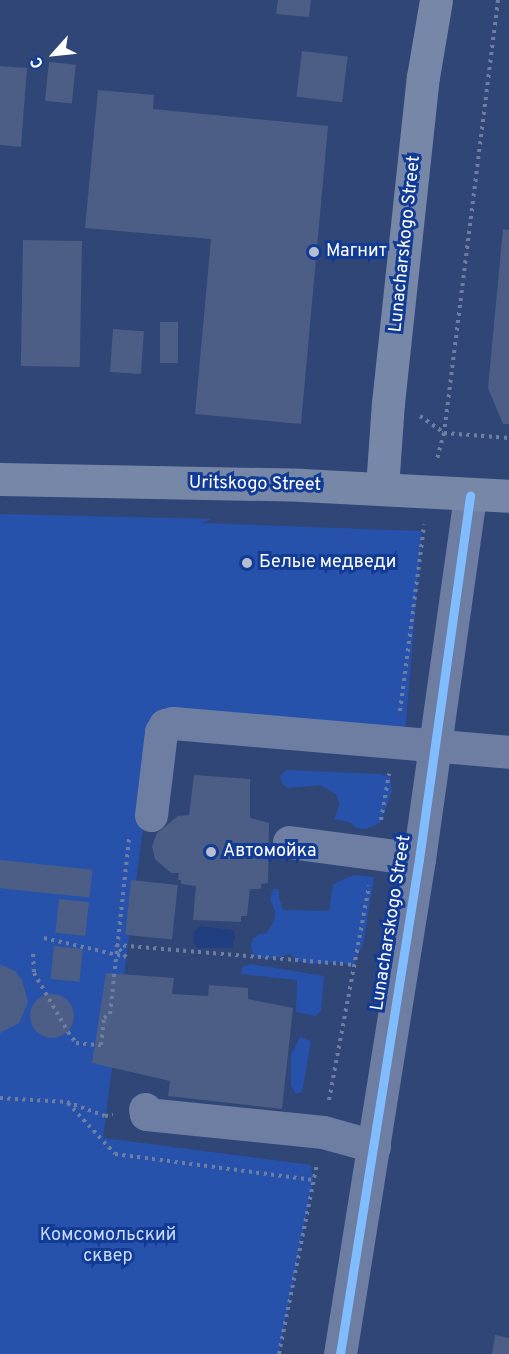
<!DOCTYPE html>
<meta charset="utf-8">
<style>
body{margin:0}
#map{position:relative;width:509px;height:1354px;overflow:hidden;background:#304677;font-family:Overpass,sans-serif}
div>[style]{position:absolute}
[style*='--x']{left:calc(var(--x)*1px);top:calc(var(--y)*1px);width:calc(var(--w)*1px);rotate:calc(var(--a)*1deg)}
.green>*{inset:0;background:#2652ac}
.water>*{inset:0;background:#213e80}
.building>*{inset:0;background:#4c5e85;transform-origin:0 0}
.round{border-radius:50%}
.path>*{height:4px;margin-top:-2px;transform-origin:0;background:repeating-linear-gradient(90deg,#6e7ea2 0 3px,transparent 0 7.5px)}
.minor>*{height:33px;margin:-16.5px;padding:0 16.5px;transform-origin:16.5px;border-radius:16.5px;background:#6e7ea2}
.major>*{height:33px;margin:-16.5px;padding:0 16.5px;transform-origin:16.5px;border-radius:16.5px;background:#7787a8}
.cycleway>*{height:9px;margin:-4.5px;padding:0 4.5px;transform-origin:4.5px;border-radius:4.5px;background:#80bcff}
.dots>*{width:16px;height:16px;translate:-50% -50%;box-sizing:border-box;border:3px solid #123b95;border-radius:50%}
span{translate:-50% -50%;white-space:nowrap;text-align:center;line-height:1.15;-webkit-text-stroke:6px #123b95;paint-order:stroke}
.street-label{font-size:18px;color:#fff}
.poi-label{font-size:18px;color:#fff}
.left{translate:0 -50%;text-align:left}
.park-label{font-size:18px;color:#c9dafd}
.north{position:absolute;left:24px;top:24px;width:60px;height:60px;-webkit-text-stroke:4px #123b95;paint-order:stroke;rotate:243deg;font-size:16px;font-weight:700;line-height:24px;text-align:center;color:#fff}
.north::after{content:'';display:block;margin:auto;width:21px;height:27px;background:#fff;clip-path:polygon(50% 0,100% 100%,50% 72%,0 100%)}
</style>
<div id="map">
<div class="green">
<i style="clip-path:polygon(0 514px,212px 519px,201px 523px,422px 531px,405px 734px,157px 719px,103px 1138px,311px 1165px,313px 1180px,279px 1354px,0 1354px)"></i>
<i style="clip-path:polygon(287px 770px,380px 774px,390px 777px,392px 791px,380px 823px,366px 829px,357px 828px,349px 822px,334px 819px,340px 804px,336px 794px,321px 785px,288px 788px,283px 785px,280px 776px)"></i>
<i style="clip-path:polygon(354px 875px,374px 877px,363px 945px,353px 966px,338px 962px,311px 964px,298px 961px,289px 954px,277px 958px,259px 958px,254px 955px,251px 946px,253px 939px,259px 934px,266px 934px,274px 921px,275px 911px,270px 899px,273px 889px,279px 889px,279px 898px,283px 910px,329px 911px,333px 884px)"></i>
<i style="clip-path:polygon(251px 964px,324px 976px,321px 1011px,315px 1016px,296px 1012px,297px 980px,241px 974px,242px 967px)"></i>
<i style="clip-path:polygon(300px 1037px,311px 1041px,302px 1092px,296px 1094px,291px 1086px,291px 1055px)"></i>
</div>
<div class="water">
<i style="clip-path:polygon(200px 926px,233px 930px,235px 935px,232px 948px,198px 948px,194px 944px,193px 933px)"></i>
</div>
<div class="building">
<i style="clip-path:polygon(278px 0,311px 0,309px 17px,276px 14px)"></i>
<i style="left:302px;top:51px;width:46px;height:46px;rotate:7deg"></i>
<i style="left:49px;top:62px;width:27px;height:39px;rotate:6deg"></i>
<i style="clip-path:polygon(0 66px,27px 68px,21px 147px,0 145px)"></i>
<i style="clip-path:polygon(98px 90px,154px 95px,153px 109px,328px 126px,301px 424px,195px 414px,211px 239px,85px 228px)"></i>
<i style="clip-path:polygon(503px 229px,509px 230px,509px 424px,503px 424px,488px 388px)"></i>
<i style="left:23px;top:240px;width:59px;height:126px;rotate:1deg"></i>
<i style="left:160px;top:322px;width:18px;height:41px"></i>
<i style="left:113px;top:329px;width:31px;height:43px;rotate:4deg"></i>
<i style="clip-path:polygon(194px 775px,250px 779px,250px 818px,269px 823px,268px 883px,261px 884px,261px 889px,250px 889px,247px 916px,241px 916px,241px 922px,193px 920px,196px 886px,181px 884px,181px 880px,178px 880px,179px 873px,171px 873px,155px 859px,152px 846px,157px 833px,178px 816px,189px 815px)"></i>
<i style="left:0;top:860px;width:93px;height:28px;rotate:6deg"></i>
<i style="left:131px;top:880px;width:47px;height:55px;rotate:6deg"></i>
<i style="left:59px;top:899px;width:30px;height:34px;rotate:6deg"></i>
<i style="left:54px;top:946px;width:29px;height:33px;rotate:6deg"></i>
<i style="clip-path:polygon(0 964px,15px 971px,22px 980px,28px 1002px,19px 1023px,0 1033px)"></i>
<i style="clip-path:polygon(106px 973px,174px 978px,172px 994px,208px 996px,209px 985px,248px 988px,248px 999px,293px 1008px,282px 1109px,168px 1096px,170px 1081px,92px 1063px)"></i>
<i class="round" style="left:30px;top:994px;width:44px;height:44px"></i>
<i style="clip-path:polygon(495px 1335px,509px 1338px,509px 1354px,492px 1354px)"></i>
</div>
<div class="path">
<i style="--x:498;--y:0;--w:436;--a:97.1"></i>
<i style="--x:444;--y:433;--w:65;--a:4.4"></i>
<i style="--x:420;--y:416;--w:29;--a:35"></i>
<i style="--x:444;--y:433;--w:27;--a:105"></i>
<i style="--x:400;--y:711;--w:188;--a:-82.6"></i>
<i style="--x:381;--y:820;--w:47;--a:-80.1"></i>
<i style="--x:44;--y:938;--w:84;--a:13"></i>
<i style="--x:33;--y:954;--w:19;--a:87"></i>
<i style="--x:34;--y:973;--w:68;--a:60"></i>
<i style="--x:68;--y:1032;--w:14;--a:54"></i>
<i style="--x:76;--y:1043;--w:25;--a:5"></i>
<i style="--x:101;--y:1045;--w:27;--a:-84"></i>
<i style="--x:104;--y:1018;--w:7;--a:-34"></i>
<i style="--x:110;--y:1014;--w:177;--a:-83.8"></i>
<i style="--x:126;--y:957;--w:16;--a:-130"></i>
<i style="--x:116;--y:945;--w:240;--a:4.8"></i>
<i style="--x:0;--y:1098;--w:67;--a:3.4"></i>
<i style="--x:67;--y:1102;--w:40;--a:20.2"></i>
<i style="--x:105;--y:1116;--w:8;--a:-7"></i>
<i style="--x:329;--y:1100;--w:218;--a:-79.4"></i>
<i style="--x:68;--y:1103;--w:69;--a:47.3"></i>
<i style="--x:115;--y:1154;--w:200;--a:7.5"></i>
<i style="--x:279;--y:1354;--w:194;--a:-78.7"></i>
</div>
<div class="minor">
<i style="--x:151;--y:815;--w:84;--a:-83.1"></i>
<i style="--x:161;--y:732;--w:8;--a:-60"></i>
<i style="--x:165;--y:725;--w:8;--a:-14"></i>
<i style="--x:173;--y:723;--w:337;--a:4.9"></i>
<i style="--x:289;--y:842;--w:131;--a:7.5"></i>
<i style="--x:145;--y:1109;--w:5;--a:79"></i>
<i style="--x:146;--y:1114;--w:178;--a:5.8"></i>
<i style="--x:323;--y:1132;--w:53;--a:15.4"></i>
<i style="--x:340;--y:1354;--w:501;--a:-80.93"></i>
<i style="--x:419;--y:859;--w:367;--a:-82"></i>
</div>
<div class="major">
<i style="--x:0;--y:479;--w:302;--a:1.1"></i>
<i style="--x:302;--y:485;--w:207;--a:3"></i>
<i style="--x:382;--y:488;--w:85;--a:-86"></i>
<i style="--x:388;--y:403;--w:328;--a:-83.9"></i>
<i style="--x:423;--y:77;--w:78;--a:-80.4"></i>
</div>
<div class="cycleway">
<i style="--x:340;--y:1354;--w:501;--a:-80.93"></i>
<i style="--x:419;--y:859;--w:367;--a:-82"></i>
</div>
<div class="dots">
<i style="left:314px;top:252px;background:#b7becf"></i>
<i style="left:247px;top:563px;background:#b7becf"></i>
<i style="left:211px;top:852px;background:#b7becf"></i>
</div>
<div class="street-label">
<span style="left:406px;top:244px;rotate:-84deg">Lunacharskogo Street</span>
<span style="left:255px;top:485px;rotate:1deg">Uritskogo Street</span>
<span style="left:392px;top:923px;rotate:-81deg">Lunacharskogo Street</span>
</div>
<div class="poi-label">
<span class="left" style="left:326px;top:252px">Магнит</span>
<span class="left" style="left:259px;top:563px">Белые медведи</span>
<span class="left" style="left:223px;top:852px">Автомойка</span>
</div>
<div class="park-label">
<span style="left:108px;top:1247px">Комсомольский<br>сквер</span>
</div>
<div class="north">С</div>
</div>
